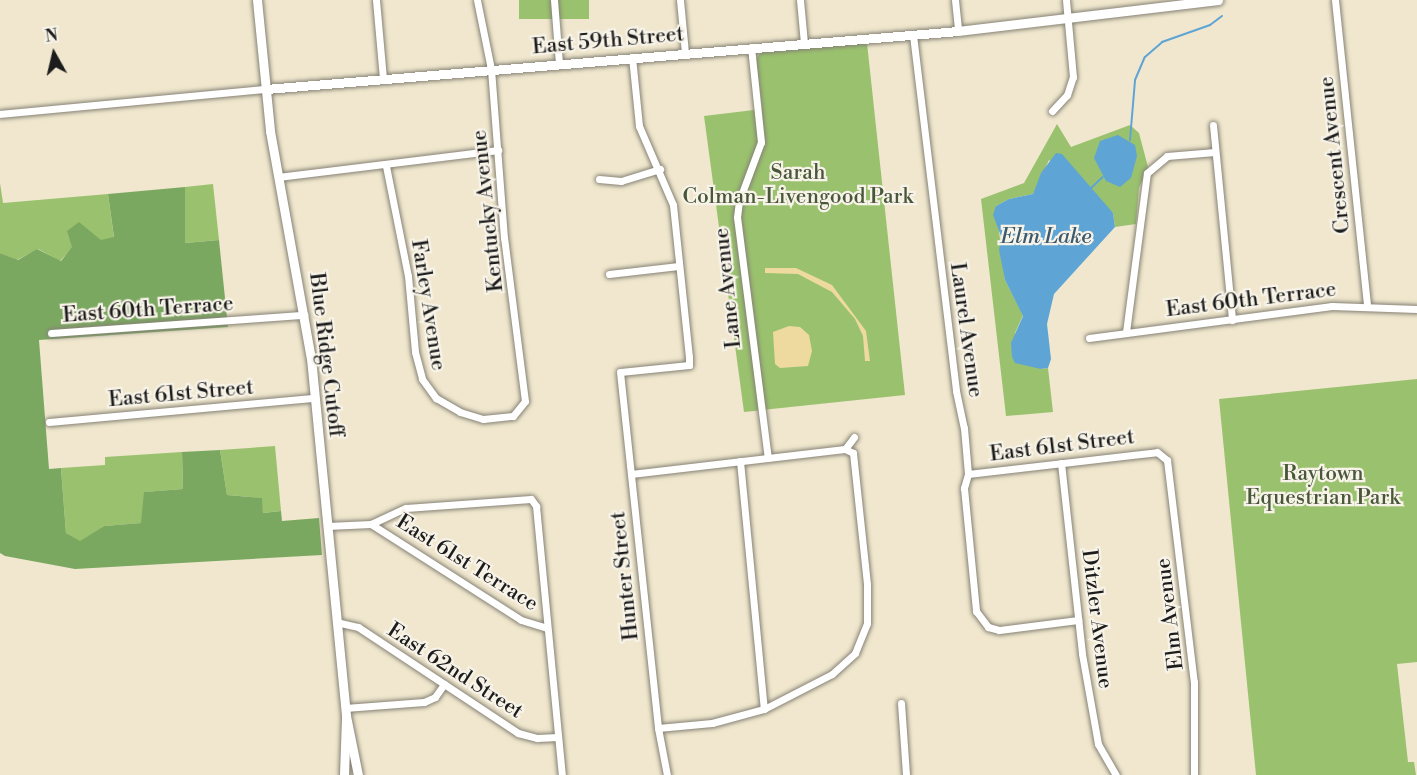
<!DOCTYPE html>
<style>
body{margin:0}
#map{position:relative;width:1417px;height:775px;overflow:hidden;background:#f0e7ce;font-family:"Libre Bodoni",serif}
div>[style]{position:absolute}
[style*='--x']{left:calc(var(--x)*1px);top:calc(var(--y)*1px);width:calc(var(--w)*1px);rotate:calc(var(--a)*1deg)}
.green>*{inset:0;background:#9ac26e;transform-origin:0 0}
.forest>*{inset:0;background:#7ba861}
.sand>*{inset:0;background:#eeda9e}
.water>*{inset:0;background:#5ea4d4}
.stream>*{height:2px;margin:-1px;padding:0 1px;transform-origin:1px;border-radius:1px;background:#5ea4d4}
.roads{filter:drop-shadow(0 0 2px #868275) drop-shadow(0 0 2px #868275)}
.street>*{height:7px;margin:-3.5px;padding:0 3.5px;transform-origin:3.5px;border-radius:3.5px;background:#fff}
.secondary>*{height:9px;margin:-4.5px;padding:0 4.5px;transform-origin:4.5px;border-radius:4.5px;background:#fff}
span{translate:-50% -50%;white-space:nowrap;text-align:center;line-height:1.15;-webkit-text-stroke:4.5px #f7f3e8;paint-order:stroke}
.street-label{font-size:21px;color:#1c1c1c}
.park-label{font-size:21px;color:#485639}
.water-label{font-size:22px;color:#3a596f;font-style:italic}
.north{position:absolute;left:24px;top:24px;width:60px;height:60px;-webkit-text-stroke:4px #f7f3e8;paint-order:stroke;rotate:352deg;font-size:16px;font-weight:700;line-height:24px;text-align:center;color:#1c1c1c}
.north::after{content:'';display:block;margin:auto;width:21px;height:27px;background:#1c1c1c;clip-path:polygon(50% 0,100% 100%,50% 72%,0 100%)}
</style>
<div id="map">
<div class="green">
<i style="left:519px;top:0;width:70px;height:19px"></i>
<i style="clip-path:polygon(867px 43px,905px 395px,744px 412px,704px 116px,762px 109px,756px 59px,761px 52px)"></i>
<i style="clip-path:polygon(1057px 124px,1071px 147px,1130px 125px,1139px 133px,1148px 167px,1139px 188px,1136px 224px,1115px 227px,1113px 213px,1049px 160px,1033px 194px,1009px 199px,996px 206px,1005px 280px,1023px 315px,1015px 333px,1041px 369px,1048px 368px,1053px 412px,1006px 416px,981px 199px,1024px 183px)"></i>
<i style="clip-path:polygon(0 183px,3px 203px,108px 194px,114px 238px,73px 247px,60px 261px,38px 249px,17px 260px,0 253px)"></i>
<i style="clip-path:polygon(213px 184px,219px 240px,185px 243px,185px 187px)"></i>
<i style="clip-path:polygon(1417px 379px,1417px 662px,1397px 664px,1408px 762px,1414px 762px,1416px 775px,1256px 775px,1219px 399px)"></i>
<i style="clip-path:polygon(275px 446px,281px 511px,263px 513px,261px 498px,227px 495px,220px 450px)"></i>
<i style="clip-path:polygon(182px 452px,183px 489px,145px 492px,142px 523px,104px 526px,80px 542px,66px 533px,61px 468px,105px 465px,105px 457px)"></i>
</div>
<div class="forest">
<i style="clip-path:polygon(185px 187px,185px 243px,219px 240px,228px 327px,39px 340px,49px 469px,61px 468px,66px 533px,80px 541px,104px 526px,141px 523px,144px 492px,183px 489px,182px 452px,220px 450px,227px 495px,262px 498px,263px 513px,281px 511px,282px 521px,319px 518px,322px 555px,75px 569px,5px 556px,0 553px,0 253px,18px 260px,37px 249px,61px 261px,72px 247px,67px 231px,79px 222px,101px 240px,114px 237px,108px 194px)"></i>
</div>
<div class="sand">
<i style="clip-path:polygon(765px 268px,796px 268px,832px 285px,866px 331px,870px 361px,865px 361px,863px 336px,855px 319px,832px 292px,798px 274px,765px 273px)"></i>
<i style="clip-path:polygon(789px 326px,800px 327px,809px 335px,812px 351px,808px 366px,780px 368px,775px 364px,773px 332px)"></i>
</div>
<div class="water">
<i style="clip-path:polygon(1118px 135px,1135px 145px,1137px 156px,1131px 178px,1120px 187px,1106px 181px,1094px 158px,1100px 141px)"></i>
<i style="clip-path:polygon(1056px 153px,1062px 154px,1113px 213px,1115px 227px,1054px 294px,1047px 324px,1051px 359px,1048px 368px,1041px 369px,1015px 363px,1012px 357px,1011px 343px,1023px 316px,1005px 280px,999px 250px,1001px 236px,993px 215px,996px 206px,1009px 199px,1033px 194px,1041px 173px)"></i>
</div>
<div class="stream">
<i style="--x:1130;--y:140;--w:60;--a:-85.2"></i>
<i style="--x:1135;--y:80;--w:25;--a:-67"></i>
<i style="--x:1145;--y:57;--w:23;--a:-41"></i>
<i style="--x:1162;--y:42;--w:51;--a:-19.5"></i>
<i style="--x:1210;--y:25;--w:15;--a:-37"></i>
<i style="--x:1091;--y:188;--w:16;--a:-43"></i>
</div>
<div class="roads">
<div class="street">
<i style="--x:376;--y:0;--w:78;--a:84.9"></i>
<i style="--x:554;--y:0;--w:64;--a:85.5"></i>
<i style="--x:680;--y:0;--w:53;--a:84.6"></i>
<i style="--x:800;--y:0;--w:43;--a:84.7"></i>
<i style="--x:955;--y:0;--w:31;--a:84"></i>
<i style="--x:1335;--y:0;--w:308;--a:84"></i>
<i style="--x:913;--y:35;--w:359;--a:83.1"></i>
<i style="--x:956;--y:391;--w:38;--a:78"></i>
<i style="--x:964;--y:428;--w:46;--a:85"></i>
<i style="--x:968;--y:474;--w:15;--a:106"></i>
<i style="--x:964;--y:488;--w:124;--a:84.4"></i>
<i style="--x:976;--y:611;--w:20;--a:53"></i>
<i style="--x:988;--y:627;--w:11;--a:15"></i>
<i style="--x:999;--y:630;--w:80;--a:-7.2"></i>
<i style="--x:751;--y:47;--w:96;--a:84"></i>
<i style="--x:761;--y:142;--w:63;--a:110.4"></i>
<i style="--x:739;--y:201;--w:16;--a:97"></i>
<i style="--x:737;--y:217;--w:243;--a:82.7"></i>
<i style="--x:632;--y:57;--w:69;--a:84.2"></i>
<i style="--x:639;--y:126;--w:86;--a:66.7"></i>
<i style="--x:673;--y:205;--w:153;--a:84"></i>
<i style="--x:689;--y:357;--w:8;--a:90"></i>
<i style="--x:689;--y:365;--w:69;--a:174.2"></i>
<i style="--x:620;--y:372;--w:358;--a:83.9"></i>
<i style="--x:658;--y:728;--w:48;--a:79.2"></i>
<i style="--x:1052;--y:111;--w:22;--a:-47"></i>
<i style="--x:1067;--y:95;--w:19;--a:-72"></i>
<i style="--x:1073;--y:77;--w:77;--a:-95.2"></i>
<i style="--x:0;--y:114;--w:267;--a:-5.4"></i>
<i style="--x:1213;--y:125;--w:196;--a:84.4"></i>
<i style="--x:386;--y:166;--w:112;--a:78.7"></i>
<i style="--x:408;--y:276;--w:76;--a:84.7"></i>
<i style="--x:415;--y:352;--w:28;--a:75"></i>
<i style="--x:422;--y:379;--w:24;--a:54"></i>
<i style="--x:436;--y:398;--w:28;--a:30"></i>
<i style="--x:460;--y:412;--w:24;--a:17"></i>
<i style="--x:483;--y:419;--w:30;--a:-6"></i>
<i style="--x:513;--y:416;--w:19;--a:-51"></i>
<i style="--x:525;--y:401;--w:164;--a:-97.3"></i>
<i style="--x:504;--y:238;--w:169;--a:-94.4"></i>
<i style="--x:491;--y:69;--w:70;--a:-101.5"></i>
<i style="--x:278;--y:177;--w:222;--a:-7"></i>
<i style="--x:599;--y:179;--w:22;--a:5"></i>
<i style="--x:621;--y:181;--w:41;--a:-17.1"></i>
<i style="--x:609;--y:274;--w:70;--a:-6.5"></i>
<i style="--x:1126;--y:332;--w:160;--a:-82.5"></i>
<i style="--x:1147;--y:173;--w:26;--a:-40"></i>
<i style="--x:1167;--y:156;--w:48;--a:-4.8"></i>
<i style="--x:51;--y:333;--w:254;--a:-4.1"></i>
<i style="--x:1089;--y:338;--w:245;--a:-7.5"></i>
<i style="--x:1332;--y:306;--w:85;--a:2"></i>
<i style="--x:49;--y:422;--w:267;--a:-5.2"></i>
<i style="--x:740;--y:461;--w:249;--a:84.5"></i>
<i style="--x:1061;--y:463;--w:192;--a:83.7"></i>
<i style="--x:1082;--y:654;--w:91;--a:79.9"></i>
<i style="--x:1098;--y:744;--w:36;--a:60"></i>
<i style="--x:631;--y:474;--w:215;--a:-6.7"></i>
<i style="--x:845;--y:449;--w:15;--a:-53"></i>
<i style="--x:968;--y:474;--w:190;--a:-6.6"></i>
<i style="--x:1157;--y:452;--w:13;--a:39"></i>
<i style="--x:1167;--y:460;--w:224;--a:83.1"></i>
<i style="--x:1194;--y:682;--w:93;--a:90"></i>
<i style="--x:371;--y:524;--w:178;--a:32.6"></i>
<i style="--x:521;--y:620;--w:27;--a:17"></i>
<i style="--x:327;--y:526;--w:44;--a:-2.6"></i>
<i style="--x:371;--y:524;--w:38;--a:-25"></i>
<i style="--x:406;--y:508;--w:125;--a:-4.1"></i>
<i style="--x:531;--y:499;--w:9;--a:54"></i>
<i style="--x:536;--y:506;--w:270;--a:84.5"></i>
<i style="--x:336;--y:622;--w:23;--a:13"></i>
<i style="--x:358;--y:627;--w:192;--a:33.5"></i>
<i style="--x:518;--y:733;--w:20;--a:15"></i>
<i style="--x:537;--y:738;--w:21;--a:-3"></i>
<i style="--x:901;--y:703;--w:72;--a:86"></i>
<i style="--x:345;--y:708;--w:79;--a:-4.3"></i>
<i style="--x:424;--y:702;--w:12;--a:-24"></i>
<i style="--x:435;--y:697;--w:16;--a:-55"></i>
<i style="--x:658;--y:728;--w:54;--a:-5.3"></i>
<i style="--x:712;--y:723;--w:54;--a:-15.1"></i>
<i style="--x:764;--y:709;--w:76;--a:-27.2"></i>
<i style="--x:832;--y:674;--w:31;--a:-42"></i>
<i style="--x:855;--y:653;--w:32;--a:-68"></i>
<i style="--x:867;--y:623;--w:39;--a:-90"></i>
<i style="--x:867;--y:584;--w:132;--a:-96.1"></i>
<i style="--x:853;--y:453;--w:9;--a:-153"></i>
</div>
<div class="secondary">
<i style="--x:257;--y:0;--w:132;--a:84.3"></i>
<i style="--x:270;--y:131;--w:231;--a:79.8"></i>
<i style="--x:311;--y:358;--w:360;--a:84.4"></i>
<i style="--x:346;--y:716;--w:60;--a:78.5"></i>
<i style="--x:266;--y:89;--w:694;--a:-4.79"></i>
<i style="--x:958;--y:31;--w:262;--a:-6.8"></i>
<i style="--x:344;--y:775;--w:56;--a:-88"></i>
</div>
</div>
<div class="street-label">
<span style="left:608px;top:41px;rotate:-5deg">East 59th Street</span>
<span style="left:1335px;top:155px;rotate:-96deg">Crescent Avenue</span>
<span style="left:488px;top:211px;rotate:-96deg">Kentucky Avenue</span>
<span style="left:728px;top:288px;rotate:-96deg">Lane Avenue</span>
<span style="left:1251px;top:300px;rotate:-7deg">East 60th Terrace</span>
<span style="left:428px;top:305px;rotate:81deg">Farley Avenue</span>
<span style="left:148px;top:310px;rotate:-4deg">East 60th Terrace</span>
<span style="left:966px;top:330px;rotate:82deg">Laurel Avenue</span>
<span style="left:326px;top:355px;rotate:83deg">Blue Ridge Cutoff</span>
<span style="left:181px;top:394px;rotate:-5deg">East 61st Street</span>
<span style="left:1062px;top:446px;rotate:-7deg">East 61st Street</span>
<span style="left:467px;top:563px;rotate:32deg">East 61st Terrace</span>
<span style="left:625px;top:576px;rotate:-96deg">Hunter Street</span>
<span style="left:1170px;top:614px;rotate:-97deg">Elm Avenue</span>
<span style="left:1097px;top:619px;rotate:83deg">Ditzler Avenue</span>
<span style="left:455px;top:671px;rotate:33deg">East 62nd Street</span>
</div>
<div class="park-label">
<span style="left:798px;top:185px">Sarah<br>Colman-Livengood Park</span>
<span style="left:1323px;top:486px">Raytown<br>Equestrian Park</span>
</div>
<div class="water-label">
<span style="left:1046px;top:237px">Elm Lake</span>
</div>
<div class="north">N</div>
</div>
